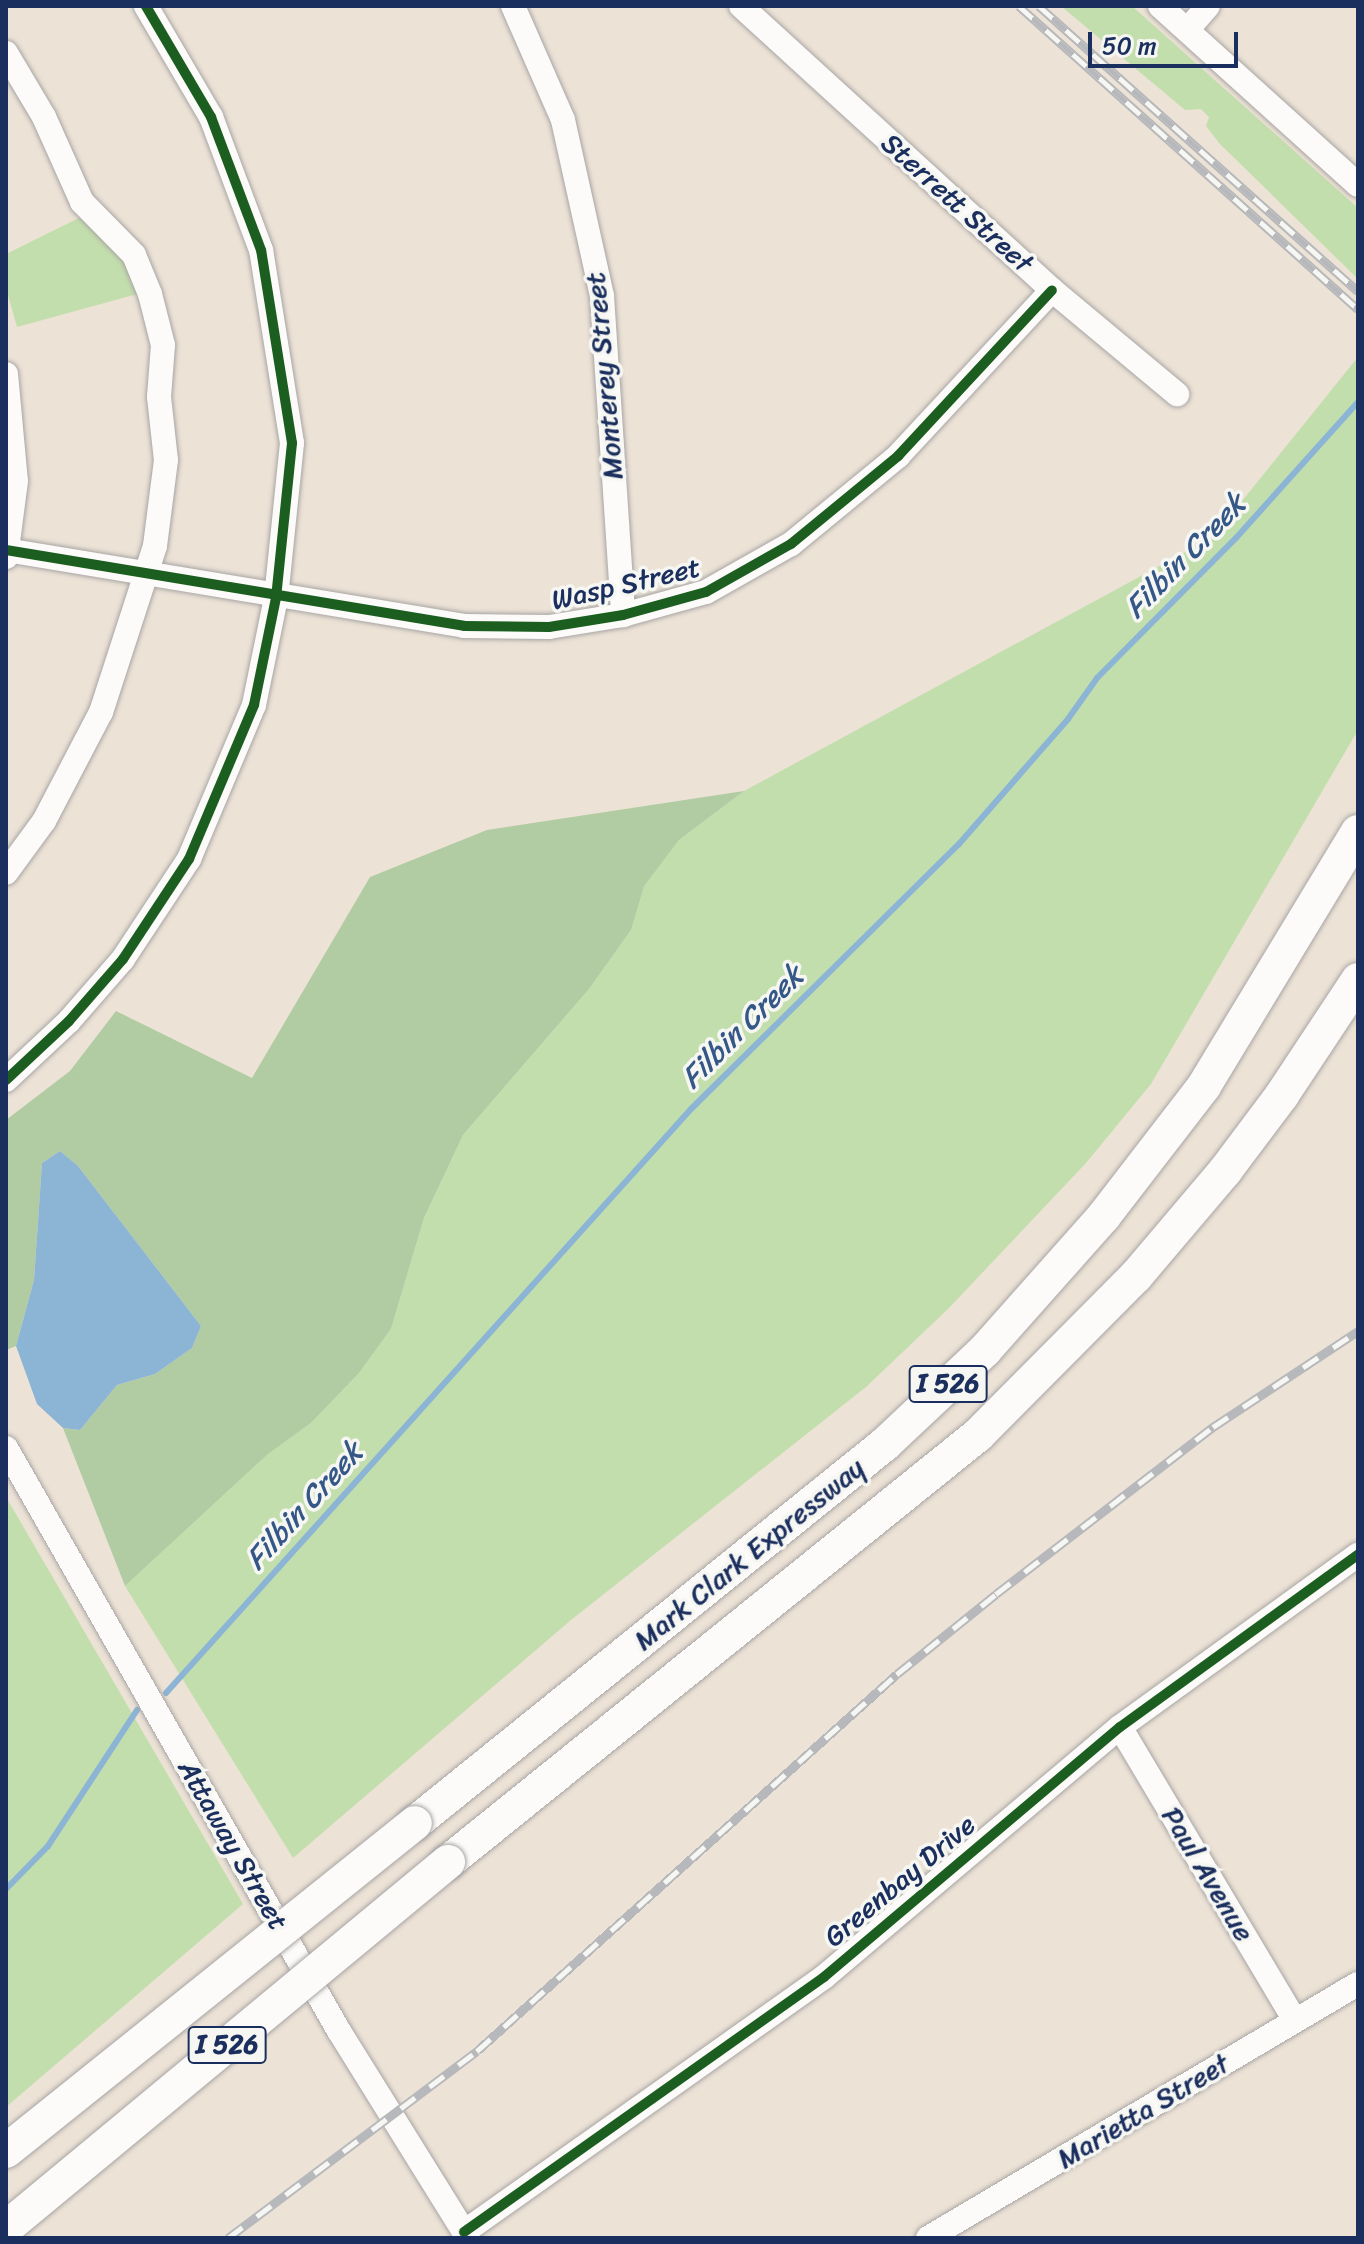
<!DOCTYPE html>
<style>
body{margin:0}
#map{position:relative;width:1364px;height:2244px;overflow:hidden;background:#ece2d6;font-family:Sriracha,sans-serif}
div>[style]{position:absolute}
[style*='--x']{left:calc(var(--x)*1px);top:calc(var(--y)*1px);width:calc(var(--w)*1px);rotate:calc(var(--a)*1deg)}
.green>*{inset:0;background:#c3dead}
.forest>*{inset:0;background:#b1cca2}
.water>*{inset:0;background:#8bb4d5}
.stream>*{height:6px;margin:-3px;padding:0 3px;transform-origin:3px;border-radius:3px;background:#8bb4d5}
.roads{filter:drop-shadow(0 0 2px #a8a5a4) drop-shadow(0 0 2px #a8a5a4)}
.minor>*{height:24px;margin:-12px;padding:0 12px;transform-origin:12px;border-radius:12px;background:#fcfbf9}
.highway>*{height:34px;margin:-17px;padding:0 17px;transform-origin:17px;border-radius:17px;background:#fcfbf9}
.rail>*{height:9px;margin-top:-4.5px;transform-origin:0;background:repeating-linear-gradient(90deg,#f6f6f2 0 18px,#b6b8bb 0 36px);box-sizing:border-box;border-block:2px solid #b6b8bb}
.bridges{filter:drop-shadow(0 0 2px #a8a5a4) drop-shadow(0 0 2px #a8a5a4)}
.highway-bridge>*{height:34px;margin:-17px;padding:0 17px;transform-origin:17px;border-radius:17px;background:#fcfbf9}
.cycleway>*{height:10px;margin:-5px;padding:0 5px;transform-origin:5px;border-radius:5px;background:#1b5e20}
span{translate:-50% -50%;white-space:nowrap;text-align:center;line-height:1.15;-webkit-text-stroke:7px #f6f6f2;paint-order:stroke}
.shield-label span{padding:2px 6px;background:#f6f6f2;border:2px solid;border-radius:6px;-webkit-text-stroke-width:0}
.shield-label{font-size:26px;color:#1b2f5e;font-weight:700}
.street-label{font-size:28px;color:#1b2f5e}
.water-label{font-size:30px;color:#345787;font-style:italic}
.frame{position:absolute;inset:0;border:8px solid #1b2f5e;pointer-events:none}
.scale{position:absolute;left:1088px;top:32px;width:150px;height:36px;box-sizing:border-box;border:4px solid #1b2f5e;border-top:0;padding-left:10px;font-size:24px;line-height:28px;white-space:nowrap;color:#1b2f5e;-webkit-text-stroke:6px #f6f6f2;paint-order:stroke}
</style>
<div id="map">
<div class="green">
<i style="clip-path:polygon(1061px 6px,1132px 6px,1358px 208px,1358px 279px,1220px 144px,1206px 126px,1209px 117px,1201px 109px,1185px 110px)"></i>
<i style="clip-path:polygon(85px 215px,111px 238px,141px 293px,17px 327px,6px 288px,6px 254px)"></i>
<i style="clip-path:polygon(1358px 357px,1358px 730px,1151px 1084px,1086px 1163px,949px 1308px,866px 1387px,571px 1620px,293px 1858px,125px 1586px,268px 1454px,311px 1423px,359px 1373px,391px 1329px,424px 1218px,463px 1135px,589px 989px,631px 930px,643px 886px,679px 840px,744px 791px,1213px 537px)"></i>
<i style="clip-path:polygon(6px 1497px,243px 1904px,6px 2107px)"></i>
</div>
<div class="forest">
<i style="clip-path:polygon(744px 791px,679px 840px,644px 886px,631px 930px,589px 989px,463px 1135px,424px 1218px,391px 1329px,359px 1373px,311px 1423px,268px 1454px,125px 1586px,63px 1428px,80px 1430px,117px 1385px,155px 1374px,192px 1348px,201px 1326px,78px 1166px,60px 1151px,42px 1163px,34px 1280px,16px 1346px,6px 1350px,6px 1120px,70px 1071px,116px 1011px,252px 1078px,370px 877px,487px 830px)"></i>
</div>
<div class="water">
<i style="clip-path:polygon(60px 1151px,78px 1166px,201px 1326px,192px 1348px,155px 1374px,117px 1385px,80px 1430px,63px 1428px,37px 1404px,16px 1346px,34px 1280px,42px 1163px)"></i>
</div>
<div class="stream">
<i style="--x:166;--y:1693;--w:785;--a:-48.05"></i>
<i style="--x:691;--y:1109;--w:377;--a:-44.7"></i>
<i style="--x:959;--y:844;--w:166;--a:-48.9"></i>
<i style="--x:1068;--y:719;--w:50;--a:-54.7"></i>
<i style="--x:1097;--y:678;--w:197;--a:-45.2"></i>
<i style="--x:1236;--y:538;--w:183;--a:-48.1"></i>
<i style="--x:6;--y:1889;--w:60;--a:-45.7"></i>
<i style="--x:48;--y:1846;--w:163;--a:-56.8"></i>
</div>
<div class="roads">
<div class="minor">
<i style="--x:513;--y:6;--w:124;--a:66.3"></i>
<i style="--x:563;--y:120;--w:180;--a:77.5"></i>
<i style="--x:602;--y:296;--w:320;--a:86.2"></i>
<i style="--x:741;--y:6;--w:421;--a:42.4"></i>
<i style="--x:1052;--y:290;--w:163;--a:39.8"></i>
<i style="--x:1160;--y:6;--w:267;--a:42.1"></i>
<i style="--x:1188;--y:29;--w:30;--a:-49"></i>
<i style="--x:6;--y:53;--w:74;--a:59.3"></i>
<i style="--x:44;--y:117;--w:93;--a:65.9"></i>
<i style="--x:82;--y:202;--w:74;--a:45.5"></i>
<i style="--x:134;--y:255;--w:42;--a:67.7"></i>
<i style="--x:150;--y:294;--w:53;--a:75.7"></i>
<i style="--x:163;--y:345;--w:52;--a:94.4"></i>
<i style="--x:159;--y:397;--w:63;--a:83.7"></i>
<i style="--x:166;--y:460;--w:87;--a:97.3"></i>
<i style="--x:155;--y:546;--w:175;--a:108"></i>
<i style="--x:101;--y:712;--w:123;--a:117.6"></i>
<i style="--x:44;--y:821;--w:64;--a:126.2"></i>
<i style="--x:6;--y:374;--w:107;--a:84.7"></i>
<i style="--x:16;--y:481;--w:77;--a:97.5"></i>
<i style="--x:6;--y:550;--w:464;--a:9.4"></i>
<i style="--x:464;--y:626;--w:85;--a:0.7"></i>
<i style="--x:549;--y:627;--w:75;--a:-9.2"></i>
<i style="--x:623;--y:615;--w:86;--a:-15.5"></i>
<i style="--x:706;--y:592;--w:98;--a:-29.5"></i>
<i style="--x:791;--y:544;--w:139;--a:-39.4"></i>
<i style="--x:898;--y:456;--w:226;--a:-47.1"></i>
<i style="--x:6;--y:1080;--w:86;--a:-43.1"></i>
<i style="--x:69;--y:1021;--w:82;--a:-48.9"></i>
<i style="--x:123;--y:959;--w:120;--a:-56.6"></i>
<i style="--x:189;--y:859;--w:167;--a:-67.1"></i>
<i style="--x:254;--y:705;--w:109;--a:-78.4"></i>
<i style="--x:276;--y:598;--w:156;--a:-84.1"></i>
<i style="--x:292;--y:443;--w:195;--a:-99.1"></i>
<i style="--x:261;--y:250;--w:142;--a:-110.6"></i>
<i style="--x:211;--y:117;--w:129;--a:-120.4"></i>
<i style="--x:6;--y:1448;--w:671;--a:60.27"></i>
<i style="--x:339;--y:2031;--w:244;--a:58.1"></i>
<i style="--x:1120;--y:1727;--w:341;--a:59.2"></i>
<i style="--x:464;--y:2232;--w:441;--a:-35.3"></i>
<i style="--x:824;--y:1977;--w:387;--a:-40.2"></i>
<i style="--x:1120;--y:1727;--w:294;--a:-35.9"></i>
<i style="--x:928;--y:2238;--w:499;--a:-30.6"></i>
</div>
<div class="highway">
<i style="--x:415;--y:1823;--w:604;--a:-38.88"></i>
<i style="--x:885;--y:1444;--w:137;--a:-43.2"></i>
<i style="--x:985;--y:1350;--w:179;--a:-48.4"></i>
<i style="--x:1104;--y:1216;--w:164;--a:-52.4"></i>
<i style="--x:1204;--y:1086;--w:297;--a:-58.8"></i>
<i style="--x:448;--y:1862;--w:681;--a:-38.86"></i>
<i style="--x:978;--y:1435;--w:224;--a:-45.2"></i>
<i style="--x:1136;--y:1276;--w:138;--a:-49.7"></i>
<i style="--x:1225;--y:1171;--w:95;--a:-53.1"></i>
<i style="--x:1282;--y:1095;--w:138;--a:-56.5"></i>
</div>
</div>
<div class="rail">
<i style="--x:1019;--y:6;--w:455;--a:41.8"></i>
<i style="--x:1039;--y:6;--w:428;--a:41.8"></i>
<i style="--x:228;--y:2238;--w:311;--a:-36.9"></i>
<i style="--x:477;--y:2051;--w:564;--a:-41.91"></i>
<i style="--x:897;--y:1674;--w:127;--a:-38.9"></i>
<i style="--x:996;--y:1594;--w:274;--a:-37.6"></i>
<i style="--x:1213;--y:1427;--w:174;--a:-33.5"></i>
</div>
<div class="bridges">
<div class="highway-bridge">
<i style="--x:6;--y:2151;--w:524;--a:-38.73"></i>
<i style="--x:6;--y:2228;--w:574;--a:-39.63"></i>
</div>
</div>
<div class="cycleway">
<i style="--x:6;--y:550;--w:464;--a:9.4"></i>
<i style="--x:464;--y:626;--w:85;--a:0.7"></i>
<i style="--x:549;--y:627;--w:75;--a:-9.2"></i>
<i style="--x:623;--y:615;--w:86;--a:-15.5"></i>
<i style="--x:706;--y:592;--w:98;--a:-29.5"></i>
<i style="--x:791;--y:544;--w:139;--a:-39.4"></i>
<i style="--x:898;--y:456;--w:226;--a:-47.1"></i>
<i style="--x:6;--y:1080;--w:86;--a:-43.1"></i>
<i style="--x:69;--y:1021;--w:82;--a:-48.9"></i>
<i style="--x:123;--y:959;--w:120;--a:-56.6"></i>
<i style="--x:189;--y:859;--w:167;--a:-67.1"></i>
<i style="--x:254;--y:705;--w:109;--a:-78.4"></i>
<i style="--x:276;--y:598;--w:156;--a:-84.1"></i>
<i style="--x:292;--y:443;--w:195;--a:-99.1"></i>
<i style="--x:261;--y:250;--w:142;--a:-110.6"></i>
<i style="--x:211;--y:117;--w:129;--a:-120.4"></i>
<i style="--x:464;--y:2232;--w:441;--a:-35.3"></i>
<i style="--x:824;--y:1977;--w:387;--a:-40.2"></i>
<i style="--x:1120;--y:1727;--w:294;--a:-35.9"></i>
</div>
<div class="shield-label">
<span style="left:948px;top:1384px">I 526</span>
<span style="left:227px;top:2045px">I 526</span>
</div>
<div class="street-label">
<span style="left:957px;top:203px;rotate:42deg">Sterrett Street</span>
<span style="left:604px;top:376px;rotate:-95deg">Monterey Street</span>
<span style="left:626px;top:584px;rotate:-13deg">Wasp Street</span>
<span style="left:749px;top:1554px;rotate:-39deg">Mark Clark Expressway</span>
<span style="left:233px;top:1845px;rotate:60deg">Attaway Street</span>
<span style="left:1208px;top:1874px;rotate:59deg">Paul Avenue</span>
<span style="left:900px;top:1881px;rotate:-40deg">Greenbay Drive</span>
<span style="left:1143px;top:2111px;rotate:-31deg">Marietta Street</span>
</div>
<div class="water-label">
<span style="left:1185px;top:556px;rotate:-46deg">Filbin Creek</span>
<span style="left:742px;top:1027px;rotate:-45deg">Filbin Creek</span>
<span style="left:304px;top:1506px;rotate:-48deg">Filbin Creek</span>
</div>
<div class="frame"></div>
<div class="scale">50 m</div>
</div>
